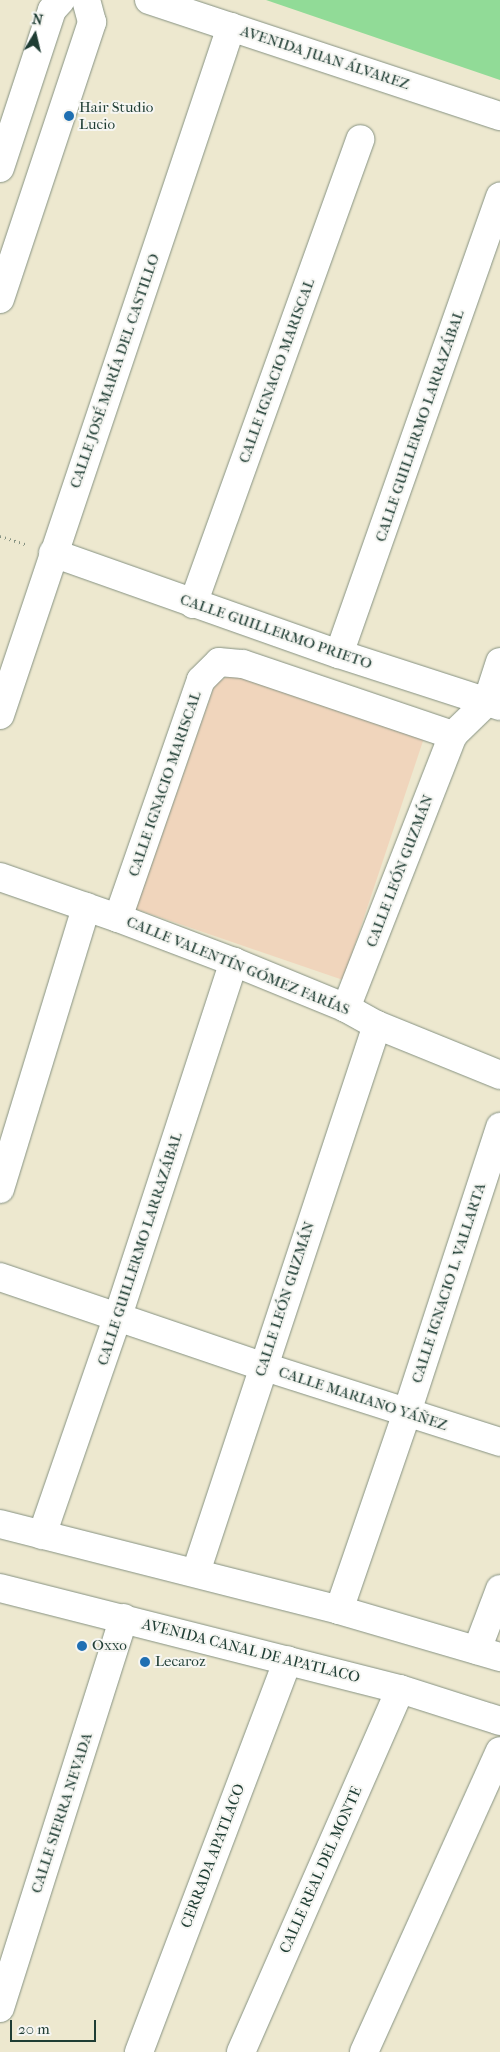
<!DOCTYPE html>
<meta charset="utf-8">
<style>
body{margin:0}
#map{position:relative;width:500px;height:2052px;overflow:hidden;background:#ede8cf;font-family:"IM FELL French Canon",serif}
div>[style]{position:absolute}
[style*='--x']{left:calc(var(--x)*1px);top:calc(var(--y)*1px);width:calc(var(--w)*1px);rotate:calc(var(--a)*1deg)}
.built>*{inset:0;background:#f0d5bc}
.green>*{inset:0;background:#91db97}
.path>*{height:3px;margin-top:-1.5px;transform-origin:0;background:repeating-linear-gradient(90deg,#869282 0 1px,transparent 0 5px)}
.roads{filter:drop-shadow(0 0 1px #869282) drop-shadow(0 0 1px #869282)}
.minor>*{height:28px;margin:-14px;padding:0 14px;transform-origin:14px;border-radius:14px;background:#fff}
.tertiary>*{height:28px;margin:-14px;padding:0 14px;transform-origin:14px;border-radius:14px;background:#fff}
.dots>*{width:14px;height:14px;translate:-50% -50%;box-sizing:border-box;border:2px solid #f6f6f2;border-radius:50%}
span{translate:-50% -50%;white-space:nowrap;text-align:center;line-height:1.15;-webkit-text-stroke:4px #f6f6f2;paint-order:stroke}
.street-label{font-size:15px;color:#1f3d34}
.poi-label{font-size:15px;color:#1f3d34}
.left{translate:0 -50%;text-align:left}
.north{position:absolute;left:10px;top:10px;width:50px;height:50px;-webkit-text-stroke:4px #f6f6f2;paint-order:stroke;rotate:9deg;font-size:14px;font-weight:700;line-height:20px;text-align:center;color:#1f3d34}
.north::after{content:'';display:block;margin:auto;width:18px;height:22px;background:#1f3d34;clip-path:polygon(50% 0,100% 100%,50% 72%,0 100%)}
.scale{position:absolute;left:10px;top:2020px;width:86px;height:22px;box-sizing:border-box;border:2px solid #1f3d34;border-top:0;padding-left:6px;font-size:15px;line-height:18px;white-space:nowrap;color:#1f3d34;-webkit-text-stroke:4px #f6f6f2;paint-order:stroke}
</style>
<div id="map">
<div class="built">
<i style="clip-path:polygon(232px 674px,425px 735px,343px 980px,136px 909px,215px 684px)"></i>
</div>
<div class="green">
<i style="clip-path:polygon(266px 0,500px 0,500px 80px)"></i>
</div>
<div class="path">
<i style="--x:0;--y:536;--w:29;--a:18"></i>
</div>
<div class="roads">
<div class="minor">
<i style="--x:53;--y:553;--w:303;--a:19.5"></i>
<i style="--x:339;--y:654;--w:169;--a:17.9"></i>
<i style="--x:193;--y:604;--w:494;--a:-70.2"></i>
<i style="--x:339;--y:654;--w:485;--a:-70.6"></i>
<i style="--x:0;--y:715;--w:726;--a:-71.44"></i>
<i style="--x:0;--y:877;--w:125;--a:19.2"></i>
<i style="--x:118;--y:918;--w:124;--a:20.8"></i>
<i style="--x:234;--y:962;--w:121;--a:22.3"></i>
<i style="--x:346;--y:1008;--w:35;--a:29"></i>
<i style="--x:377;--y:1025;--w:133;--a:22.1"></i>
<i style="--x:118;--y:918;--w:252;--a:-70.8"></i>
<i style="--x:201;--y:680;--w:25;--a:-45"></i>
<i style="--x:219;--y:662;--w:24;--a:5"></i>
<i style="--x:243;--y:664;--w:222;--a:18.7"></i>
<i style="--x:346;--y:1008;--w:293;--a:-68.6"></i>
<i style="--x:453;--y:735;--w:47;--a:-44.1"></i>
<i style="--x:487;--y:702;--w:42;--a:-72"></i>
<i style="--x:0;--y:1189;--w:295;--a:-73"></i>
<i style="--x:0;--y:1277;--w:277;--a:18.8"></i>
<i style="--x:262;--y:1366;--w:250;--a:17.7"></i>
<i style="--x:42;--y:1535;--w:232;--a:-70.9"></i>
<i style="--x:118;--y:1316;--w:373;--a:-71.9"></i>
<i style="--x:196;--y:1572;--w:576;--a:-71.69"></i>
<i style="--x:339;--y:1610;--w:209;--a:-71"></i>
<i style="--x:407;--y:1412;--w:300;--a:-71.9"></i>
<i style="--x:477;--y:1650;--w:65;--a:-69.3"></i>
<i style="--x:0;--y:2008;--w:409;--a:-72.4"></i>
<i style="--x:139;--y:2052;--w:419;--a:-69.2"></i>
<i style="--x:241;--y:2052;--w:396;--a:-66.3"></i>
<i style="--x:364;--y:2052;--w:330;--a:-65.7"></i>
</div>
<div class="tertiary">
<i style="--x:149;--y:0;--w:370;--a:18.3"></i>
<i style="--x:0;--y:168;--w:166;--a:-71.8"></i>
<i style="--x:52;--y:10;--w:13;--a:-48"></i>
<i style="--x:0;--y:299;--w:292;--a:-71.6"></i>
<i style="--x:92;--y:22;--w:23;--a:-105"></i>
<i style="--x:0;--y:1524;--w:350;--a:14.2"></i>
<i style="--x:339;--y:1610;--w:168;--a:16.3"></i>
<i style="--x:0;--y:1588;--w:413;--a:14.2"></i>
<i style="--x:400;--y:1689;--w:105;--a:17.7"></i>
</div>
</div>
<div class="dots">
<i style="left:69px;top:116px;background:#1f6fb2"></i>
<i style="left:82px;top:1646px;background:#1f6fb2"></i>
<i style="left:145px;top:1662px;background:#1f6fb2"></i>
</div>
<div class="street-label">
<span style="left:325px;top:58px;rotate:18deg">AVENIDA JUAN ÁLVAREZ</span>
<span style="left:115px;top:371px;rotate:-71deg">CALLE JOSÉ MARÍA DEL CASTILLO</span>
<span style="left:277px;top:371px;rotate:-70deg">CALLE IGNACIO MARISCAL</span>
<span style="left:420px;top:426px;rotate:-71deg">CALLE GUILLERMO LARRAZÁBAL</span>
<span style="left:276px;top:632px;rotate:19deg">CALLE GUILLERMO PRIETO</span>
<span style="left:165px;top:784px;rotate:-71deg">CALLE IGNACIO MARISCAL</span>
<span style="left:400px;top:871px;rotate:-69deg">CALLE LEÓN GUZMÁN</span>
<span style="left:238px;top:966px;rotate:22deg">CALLE VALENTÍN GÓMEZ FARÍAS</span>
<span style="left:140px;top:1249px;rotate:-72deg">CALLE GUILLERMO LARRAZÁBAL</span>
<span style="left:449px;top:1283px;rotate:-72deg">CALLE IGNACIO L. VALLARTA</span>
<span style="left:285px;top:1299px;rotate:-72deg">CALLE LEÓN GUZMÁN</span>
<span style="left:363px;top:1399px;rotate:18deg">CALLE MARIANO YÁÑEZ</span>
<span style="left:251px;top:1651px;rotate:14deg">AVENIDA CANAL DE APATLACO</span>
<span style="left:62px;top:1813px;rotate:-72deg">CALLE SIERRA NEVADA</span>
<span style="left:213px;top:1856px;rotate:-69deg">CERRADA APATLACO</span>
<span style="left:321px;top:1870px;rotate:-66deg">CALLE REAL DEL MONTE</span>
</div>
<div class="poi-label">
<span class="left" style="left:79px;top:116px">Hair Studio<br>Lucio</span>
<span class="left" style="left:92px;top:1646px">Oxxo</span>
<span class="left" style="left:155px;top:1662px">Lecaroz</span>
</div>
<div class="north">N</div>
<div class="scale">20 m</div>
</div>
